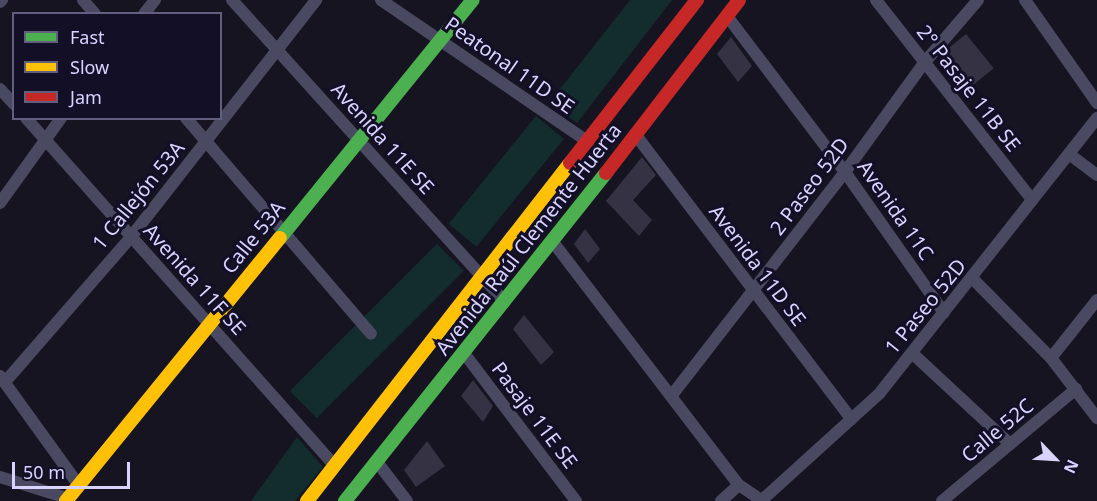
<!DOCTYPE html>
<meta charset="utf-8">
<style>
body{margin:0}
#map{position:relative;width:1097px;height:501px;overflow:hidden;background:#161421;font-family:"Noto Sans",sans-serif}
div>[style]{position:absolute}
[style*='--x']{left:calc(var(--x)*1px);top:calc(var(--y)*1px);width:calc(var(--w)*1px);rotate:calc(var(--a)*1deg)}
.green>*{inset:0;background:#132c2d;transform-origin:0 0}
.building>*{inset:0;background:#343243;transform-origin:0 0}
.street>*{height:12px;margin:-6px;padding:0 6px;transform-origin:6px;border-radius:6px;background:#4a4962}
.fast>*{height:14px;margin:-7px;padding:0 7px;transform-origin:7px;border-radius:7px;background:#4caf50}
.slow>*{height:14px;margin:-7px;padding:0 7px;transform-origin:7px;border-radius:7px;background:#ffc107}
.jam>*{height:14px;margin:-7px;padding:0 7px;transform-origin:7px;border-radius:7px;background:#c62828}
span{translate:-50% -50%;white-space:nowrap;text-align:center;line-height:1.15;-webkit-text-stroke:6px #130f26;paint-order:stroke}
.street-label{font-size:20px;color:#d9d4ff}
.legend{position:absolute;left:12px;top:12px;width:210px;height:108px;box-sizing:border-box;background:#130f26;border:2px solid #625e7d;margin:0;padding:8px 10px;list-style:none;font-size:18px;color:#d9d4ff}
.legend li{display:flex;align-items:center;gap:12px;height:30px}
.legend b{width:30px;border:2px solid #625e7d}
.north{position:absolute;left:1025px;top:429px;width:60px;height:60px;-webkit-text-stroke:4px #130f26;paint-order:stroke;rotate:115deg;font-size:16px;font-weight:700;line-height:24px;text-align:center;color:#d9d4ff}
.north::after{content:'';display:block;margin:auto;width:21px;height:27px;background:#d9d4ff;clip-path:polygon(50% 0,100% 100%,50% 72%,0 100%)}
.scale{position:absolute;left:12px;top:462px;width:118px;height:27px;box-sizing:border-box;border:3px solid #d9d4ff;border-top:0;padding-left:8px;font-size:18px;line-height:21px;white-space:nowrap;color:#d9d4ff;-webkit-text-stroke:4px #130f26;paint-order:stroke}
</style>
<div id="map">
<div class="green">
<i style="clip-path:polygon(630px 0,672px 0,577px 123px,549px 103px)"></i>
<i style="left:536px;top:116px;width:36px;height:139px;rotate:39deg"></i>
<i style="left:437px;top:244px;width:38px;height:208px;rotate:45deg"></i>
<i style="clip-path:polygon(297px 437px,323px 467px,295px 501px,251px 501px)"></i>
</div>
<div class="building">
<i style="left:966px;top:34px;width:44px;height:35px;rotate:51deg"></i>
<i style="clip-path:polygon(731px 37px,752px 66px,738px 82px,717px 54px)"></i>
<i style="clip-path:polygon(642px 157px,656px 175px,633px 200px,652px 220px,639px 236px,606px 201px)"></i>
<i style="clip-path:polygon(585px 229px,600px 249px,588px 263px,574px 244px)"></i>
<i style="clip-path:polygon(524px 315px,554px 352px,541px 365px,513px 329px)"></i>
<i style="clip-path:polygon(473px 380px,493px 406px,483px 422px,461px 396px)"></i>
<i style="clip-path:polygon(427px 441px,445px 466px,416px 487px,404px 470px)"></i>
</div>
<div class="street">
<i style="--x:83;--y:0;--w:18;--a:49"></i>
<i style="--x:232;--y:0;--w:407;--a:47.9"></i>
<i style="--x:381;--y:0;--w:251;--a:34.4"></i>
<i style="--x:876;--y:0;--w:254;--a:52"></i>
<i style="--x:1025;--y:0;--w:126;--a:55"></i>
<i style="--x:0;--y:2;--w:3;--a:-45"></i>
<i style="--x:144;--y:14;--w:18;--a:-52"></i>
<i style="--x:727;--y:16;--w:196;--a:52.9"></i>
<i style="--x:845;--y:172;--w:172;--a:54.9"></i>
<i style="--x:0;--y:89;--w:21;--a:47"></i>
<i style="--x:26;--y:118;--w:465;--a:48.4"></i>
<i style="--x:186;--y:118;--w:284;--a:49.4"></i>
<i style="--x:635;--y:134;--w:358;--a:52.8"></i>
<i style="--x:1069;--y:154;--w:35;--a:37"></i>
<i style="--x:0;--y:203;--w:105;--a:-54.3"></i>
<i style="--x:553;--y:242;--w:306;--a:52.6"></i>
<i style="--x:739;--y:485;--w:29;--a:34"></i>
<i style="--x:973;--y:279;--w:111;--a:45.4"></i>
<i style="--x:1051;--y:358;--w:76;--a:52.5"></i>
<i style="--x:464;--y:353;--w:186;--a:52.9"></i>
<i style="--x:912;--y:353;--w:134;--a:42.9"></i>
<i style="--x:1051;--y:358;--w:74;--a:-51.6"></i>
<i style="--x:0;--y:376;--w:133;--a:54.2"></i>
<i style="--x:5;--y:382;--w:192;--a:-49"></i>
<i style="--x:131;--y:237;--w:301;--a:-52"></i>
<i style="--x:672;--y:395;--w:282;--a:-52.2"></i>
<i style="--x:845;--y:172;--w:135;--a:-54.1"></i>
<i style="--x:924;--y:63;--w:83;--a:-49.4"></i>
<i style="--x:377;--y:462;--w:49;--a:52.4"></i>
<i style="--x:0;--y:477;--w:70;--a:17.4"></i>
<i style="--x:762;--y:500;--w:158;--a:-42.2"></i>
<i style="--x:879;--y:394;--w:352;--a:-51.7"></i>
<i style="--x:721;--y:501;--w:24;--a:-42"></i>
<i style="--x:942;--y:501;--w:175;--a:-39.9"></i>
</div>
<div class="fast">
<i style="--x:280;--y:238;--w:306;--a:-51"></i>
<i style="--x:345;--y:501;--w:419;--a:-51.5"></i>
</div>
<div class="slow">
<i style="--x:66;--y:501;--w:339;--a:-50.9"></i>
<i style="--x:307;--y:501;--w:428;--a:-52.1"></i>
</div>
<div class="jam">
<i style="--x:570;--y:163;--w:207;--a:-52.1"></i>
<i style="--x:606;--y:173;--w:218;--a:-52.4"></i>
</div>
<div class="street-label">
<span style="left:510px;top:65px;rotate:35deg">Peatonal 11D SE</span>
<span style="left:969px;top:88px;rotate:52deg">2° Pasaje 11B SE</span>
<span style="left:383px;top:138px;rotate:48deg">Avenida 11E SE</span>
<span style="left:809px;top:186px;rotate:-53deg">2 Paseo 52D</span>
<span style="left:138px;top:195px;rotate:-51deg">1 Callejón 53A</span>
<span style="left:896px;top:210px;rotate:55deg">Avenida 11C</span>
<span style="left:253px;top:237px;rotate:-51deg">Calle 53A</span>
<span style="left:528px;top:239px;rotate:-52deg">Avenida Raúl Clemente Huerta</span>
<span style="left:758px;top:265px;rotate:53deg">Avenida 11D SE</span>
<span style="left:195px;top:279px;rotate:48deg">Avenida 11F SE</span>
<span style="left:925px;top:306px;rotate:-51deg">1 Paseo 52D</span>
<span style="left:535px;top:415px;rotate:53deg">Pasaje 11E SE</span>
<span style="left:997px;top:430px;rotate:-40deg">Calle 52C</span>
</div>
<ul class="legend">
<li><b style="height:8px;background:#4caf50"></b>Fast</li>
<li><b style="height:8px;background:#ffc107"></b>Slow</li>
<li><b style="height:8px;background:#c62828"></b>Jam</li>
</ul>
<div class="north">N</div>
<div class="scale">50 m</div>
</div>
